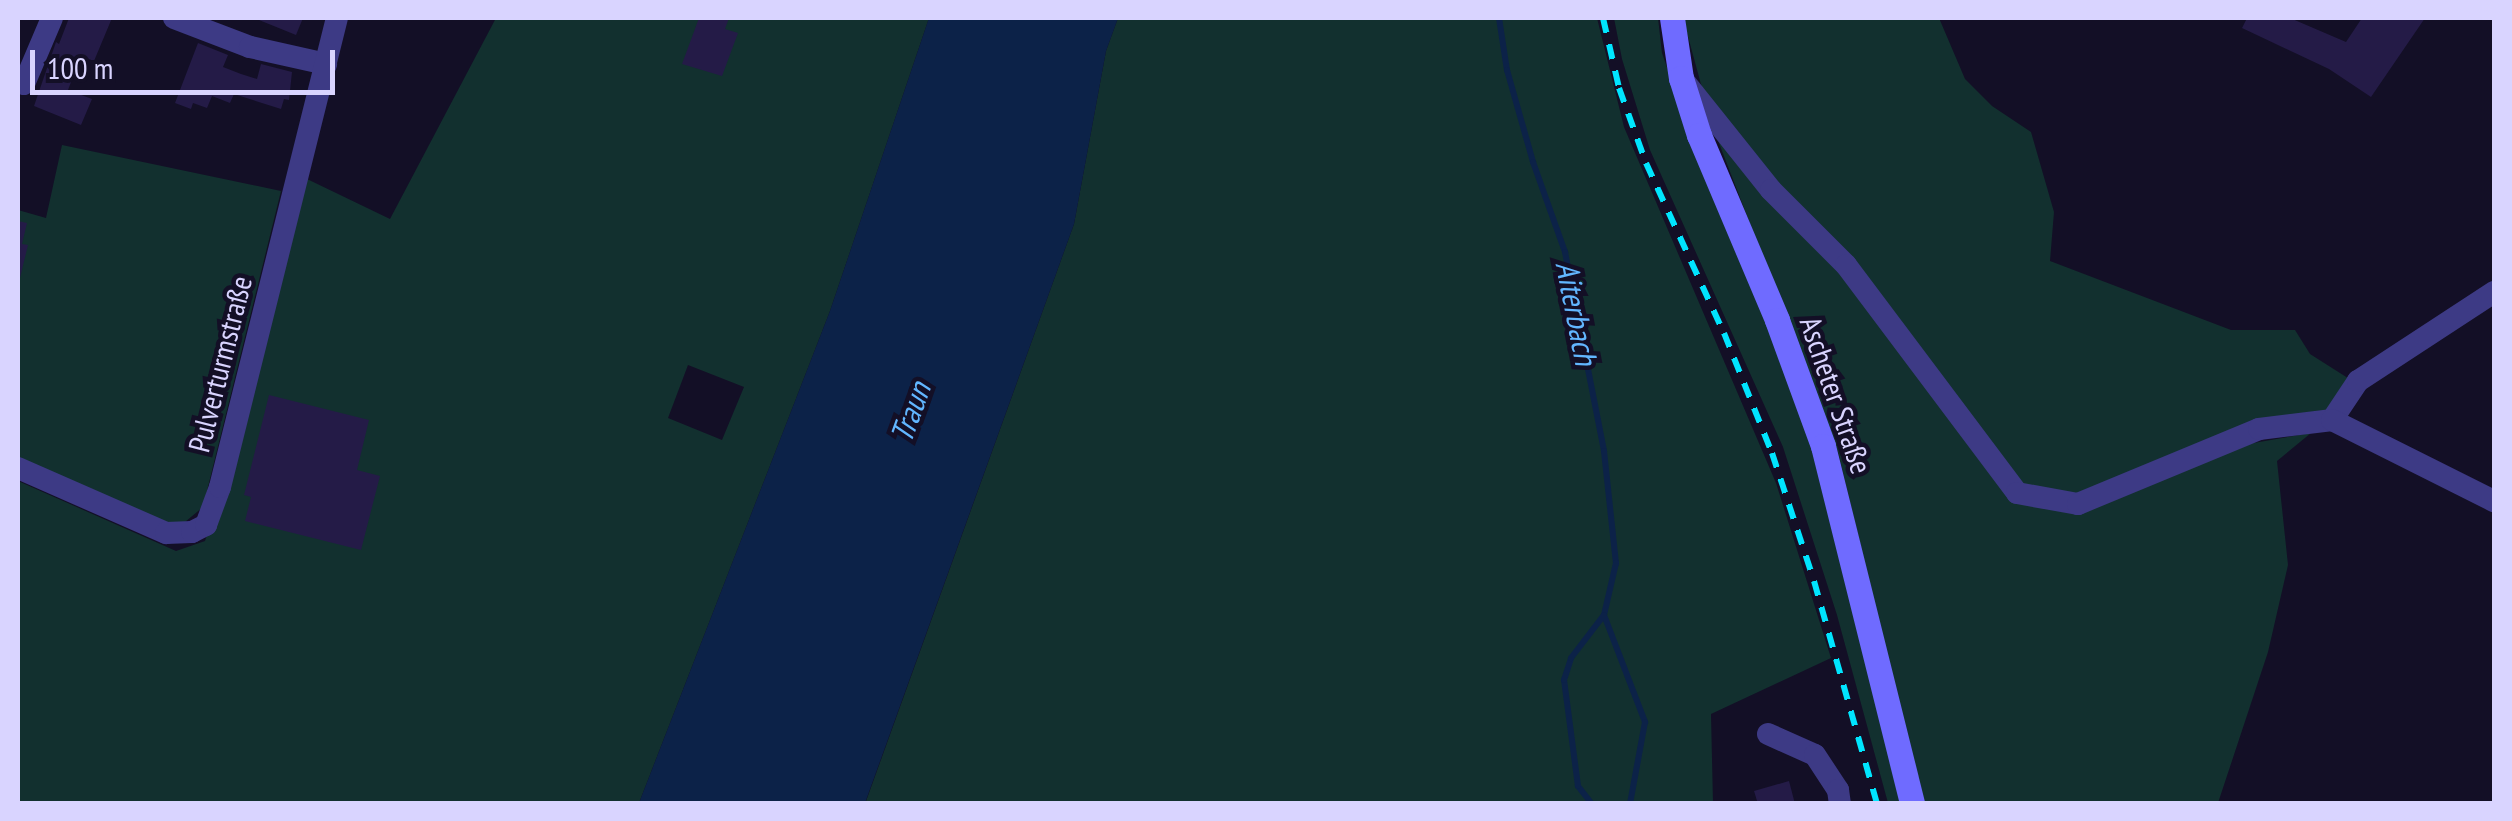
<!DOCTYPE html>
<meta charset="utf-8">
<style>
body{margin:0}
#map{position:relative;width:2512px;height:821px;overflow:hidden;background:#130f26;font-family:"PT Sans Narrow",sans-serif}
div>[style]{position:absolute}
[style*='--x']{left:calc(var(--x)*1px);top:calc(var(--y)*1px);width:calc(var(--w)*1px);rotate:calc(var(--a)*1deg)}
.green>*{inset:0;background:#12302f}
.water>*{inset:0;background:#0c2248}
.stream>*{height:6px;margin:-3px;padding:0 3px;transform-origin:3px;border-radius:3px;background:#0c2248}
.building>*{inset:0;background:#241b47}
.street>*{height:22px;margin:-11px;padding:0 11px;transform-origin:11px;border-radius:11px;background:#3d3a85}
.secondary>*{height:25px;margin:-12.5px;padding:0 12.5px;transform-origin:12.5px;border-radius:12.5px;background:#6f6bff}
.rail>*{height:6px;margin-top:-3px;transform-origin:0;background:repeating-linear-gradient(90deg,#00e5ff 0 15px,transparent 0 27px)}
span{translate:-50% -50%;white-space:nowrap;text-align:center;line-height:1.15;-webkit-text-stroke:9px #130f26;paint-order:stroke}
.street-label{font-size:30px;color:#d9d4ff}
.water-label{font-size:32px;color:#62b6ff;font-style:italic}
.frame{position:absolute;inset:0;border:20px solid #d9d4ff;pointer-events:none}
.scale{position:absolute;left:30px;top:50px;width:305px;height:45px;box-sizing:border-box;border:5px solid #d9d4ff;border-top:0;padding-left:12px;font-size:30px;line-height:35px;white-space:nowrap;color:#d9d4ff;-webkit-text-stroke:8px #130f26;paint-order:stroke}
</style>
<div id="map">
<div class="green">
<i style="clip-path:polygon(evenodd,496px 18px,929px 18px,830px 311px,639px 803px,18px 803px,18px 481px,176px 551px,205px 541px,259px 368px,307px 179px,390px 219px,496px 18px,688px 365px,744px 387px,722px 440px,668px 418px,688px 365px)"></i>
<i style="clip-path:polygon(1118px 18px,1597px 18px,1624px 127px,1776px 483px,1831px 658px,1711px 714px,1713px 803px,865px 804px,1074px 224px,1106px 51px)"></i>
<i style="clip-path:polygon(1614px 18px,1658px 18px,1662px 53px,1696px 151px,1804px 418px,1902px 803px,1888px 803px,1837px 615px,1783px 447px,1650px 150px,1622px 59px)"></i>
<i style="clip-path:polygon(1683px 18px,1939px 18px,1965px 79px,1992px 106px,2031px 132px,2054px 212px,2050px 261px,2231px 330px,2295px 330px,2310px 354px,2351px 380px,2325px 412px,2248px 444px,2311px 433px,2277px 461px,2288px 565px,2268px 652px,2218px 803px,1923px 803px,1838px 452px,1712px 125px)"></i>
<i style="clip-path:polygon(62px 145px,281px 191px,203px 507px,185px 522px,158px 522px,18px 458px,18px 210px,46px 218px)"></i>
</div>
<div class="water">
<i style="clip-path:polygon(929px 18px,1118px 18px,1106px 51px,1074px 224px,865px 803px,639px 803px,830px 311px)"></i>
</div>
<div class="stream">
<i style="--x:1499;--y:18;--w:53;--a:81.3"></i>
<i style="--x:1507;--y:70;--w:96;--a:74.2"></i>
<i style="--x:1533;--y:162;--w:96;--a:70.4"></i>
<i style="--x:1565;--y:252;--w:203;--a:78.9"></i>
<i style="--x:1604;--y:451;--w:113;--a:83.9"></i>
<i style="--x:1616;--y:563;--w:53;--a:103"></i>
<i style="--x:1604;--y:615;--w:115;--a:69"></i>
<i style="--x:1645;--y:722;--w:83;--a:100.4"></i>
<i style="--x:1592;--y:804;--w:23;--a:-128"></i>
<i style="--x:1578;--y:786;--w:107;--a:-97.5"></i>
<i style="--x:1564;--y:680;--w:23;--a:-72"></i>
<i style="--x:1571;--y:658;--w:54;--a:-52.5"></i>
</div>
<div class="building">
<i style="clip-path:polygon(69px 18px,112px 18px,94px 61px,81px 56px,68px 90px,92px 99px,81px 125px,34px 106px,56px 42px,59px 44px)"></i>
<i style="clip-path:polygon(254px 18px,303px 18px,296px 35px)"></i>
<i style="clip-path:polygon(699px 18px,729px 18px,725px 29px,738px 33px,722px 76px,682px 64px)"></i>
<i style="clip-path:polygon(2247px 18px,2290px 18px,2346px 42px,2362px 18px,2425px 18px,2371px 97px,2329px 69px,2242px 28px)"></i>
<i style="clip-path:polygon(198px 43px,228px 55px,223px 67px,241px 74px,257px 79px,261px 64px,292px 72px,289px 100px,284px 99px,281px 109px,234px 94px,230px 103px,212px 96px,207px 108px,193px 103px,191px 109px,175px 103px)"></i>
<i style="clip-path:polygon(18px 221px,27px 223px,22px 244px,28px 245px,19px 282px)"></i>
<i style="clip-path:polygon(269px 395px,369px 420px,357px 470px,380px 476px,361px 550px,245px 521px,251px 497px,244px 495px)"></i>
<i style="clip-path:polygon(1789px 781px,1795px 804px,1758px 804px,1754px 791px)"></i>
</div>
<div class="street">
<i style="--x:174;--y:18;--w:81;--a:20.9"></i>
<i style="--x:250;--y:47;--w:78;--a:12.6"></i>
<i style="--x:1684;--y:81;--w:139;--a:51.4"></i>
<i style="--x:1771;--y:190;--w:106;--a:45"></i>
<i style="--x:1846;--y:265;--w:285;--a:53.1"></i>
<i style="--x:2017;--y:493;--w:62;--a:10.2"></i>
<i style="--x:2078;--y:504;--w:196;--a:-22.5"></i>
<i style="--x:2259;--y:429;--w:74;--a:-7"></i>
<i style="--x:24;--y:84;--w:72;--a:-67"></i>
<i style="--x:2332;--y:420;--w:47;--a:-56.3"></i>
<i style="--x:2358;--y:381;--w:163;--a:-33.2"></i>
<i style="--x:2332;--y:420;--w:181;--a:26.6"></i>
<i style="--x:18;--y:468;--w:162;--a:23.7"></i>
<i style="--x:166;--y:533;--w:26;--a:-2"></i>
<i style="--x:192;--y:532;--w:16;--a:-27"></i>
<i style="--x:206;--y:525;--w:40;--a:-69.8"></i>
<i style="--x:220;--y:487;--w:483;--a:-76"></i>
<i style="--x:1768;--y:734;--w:51;--a:24.1"></i>
<i style="--x:1815;--y:755;--w:42;--a:56.7"></i>
<i style="--x:1838;--y:790;--w:14;--a:82"></i>
</div>
<div class="secondary">
<i style="--x:1672;--y:18;--w:61;--a:81.5"></i>
<i style="--x:1681;--y:78;--w:60;--a:72.5"></i>
<i style="--x:1699;--y:135;--w:201;--a:67.1"></i>
<i style="--x:1777;--y:320;--w:134;--a:69.9"></i>
<i style="--x:1823;--y:446;--w:369;--a:76"></i>
</div>
<div class="rail">
<i style="--x:1603;--y:18;--w:72;--a:77.1"></i>
<i style="--x:1619;--y:88;--w:80;--a:70.2"></i>
<i style="--x:1646;--y:163;--w:187;--a:65.4"></i>
<i style="--x:1724;--y:333;--w:129;--a:68.2"></i>
<i style="--x:1772;--y:453;--w:135;--a:71.8"></i>
<i style="--x:1814;--y:581;--w:232;--a:74.2"></i>
</div>
<div class="street-label">
<span style="left:220px;top:364px;rotate:-76deg">Pulverturmstraße</span>
<span style="left:1836px;top:395px;rotate:71deg">Ascheter Straße</span>
</div>
<div class="water-label">
<span style="left:1577px;top:313px;rotate:79deg">Aiterbach</span>
<span style="left:910px;top:412px;rotate:-70deg">Traun</span>
</div>
<div class="frame"></div>
<div class="scale">100 m</div>
</div>
